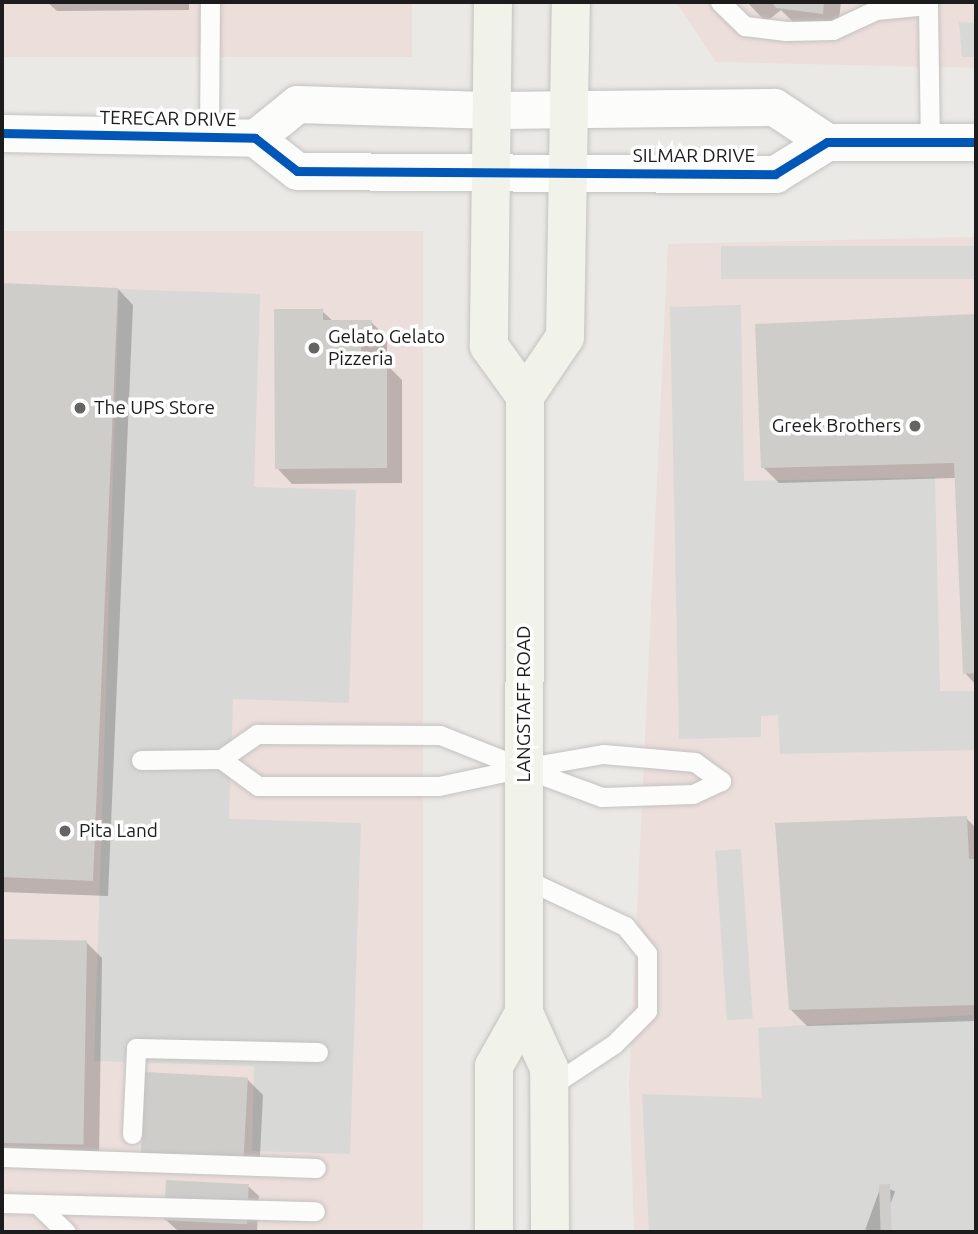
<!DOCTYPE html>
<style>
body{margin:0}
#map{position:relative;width:978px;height:1234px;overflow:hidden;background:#eae9e5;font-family:Ubuntu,sans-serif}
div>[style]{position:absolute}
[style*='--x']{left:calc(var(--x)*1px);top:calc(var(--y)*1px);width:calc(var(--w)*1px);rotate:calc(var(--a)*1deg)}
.commercial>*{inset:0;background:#ecdedb;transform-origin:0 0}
.religious>*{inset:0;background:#d8d8d6;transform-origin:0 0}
.shadow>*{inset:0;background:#0003;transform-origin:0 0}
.building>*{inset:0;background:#cecdca;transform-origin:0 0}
.roads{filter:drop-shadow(0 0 2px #c3c2c1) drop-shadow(0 0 2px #c3c2c1)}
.service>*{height:19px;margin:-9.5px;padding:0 9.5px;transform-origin:9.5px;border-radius:9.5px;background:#fcfcfb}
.minor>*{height:37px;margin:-18.5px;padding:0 18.5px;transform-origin:18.5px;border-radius:18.5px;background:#fcfcfb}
.secondary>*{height:38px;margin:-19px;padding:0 19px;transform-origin:19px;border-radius:19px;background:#f1f2e9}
.cycleway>*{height:9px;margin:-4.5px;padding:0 4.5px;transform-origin:4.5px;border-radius:4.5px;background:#0057b8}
.dots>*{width:19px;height:19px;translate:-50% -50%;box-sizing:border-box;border:4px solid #fff;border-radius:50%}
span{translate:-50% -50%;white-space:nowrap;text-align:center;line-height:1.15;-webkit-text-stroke:7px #fff;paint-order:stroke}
.street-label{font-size:19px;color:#1c1c1c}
.poi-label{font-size:19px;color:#1c1c1c}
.left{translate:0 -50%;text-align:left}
.right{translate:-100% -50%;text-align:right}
.frame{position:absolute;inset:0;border:4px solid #1c1c1c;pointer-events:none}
</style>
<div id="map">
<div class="commercial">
<i style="left:2px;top:2px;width:410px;height:55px"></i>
<i style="clip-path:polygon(676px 2px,976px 2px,976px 68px,716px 62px)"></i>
<i style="left:423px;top:231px;width:1001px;height:421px;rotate:90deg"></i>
<i style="clip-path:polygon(976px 237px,976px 1232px,634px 1232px,629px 1083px,668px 244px)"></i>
</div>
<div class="religious">
<i style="clip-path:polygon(959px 22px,976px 23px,976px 57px,962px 57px)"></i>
<i style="left:976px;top:246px;width:33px;height:255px;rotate:90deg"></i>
<i style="clip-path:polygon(119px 289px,260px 294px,254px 487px,356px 490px,349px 703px,233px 699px,229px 819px,361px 823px,350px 1154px,252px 1151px,254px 1066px,94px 1061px)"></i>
<i style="clip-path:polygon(741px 305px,744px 481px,935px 477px,940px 691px,976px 691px,976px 750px,780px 754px,778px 715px,761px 716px,761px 737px,679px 739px,670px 307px)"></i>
<i style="left:741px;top:849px;width:170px;height:26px;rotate:86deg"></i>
<i style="clip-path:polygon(973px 1015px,976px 1232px,649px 1232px,642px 1094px,762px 1098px,758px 1028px)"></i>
</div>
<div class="shadow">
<i style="clip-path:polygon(47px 2px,189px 2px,189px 10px,57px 11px)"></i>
<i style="clip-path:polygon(747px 2px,841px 2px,838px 29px,794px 23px,781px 10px,766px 22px)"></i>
<i style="clip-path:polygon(2px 285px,118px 289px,133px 305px,108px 896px,2px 892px)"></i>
<i style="clip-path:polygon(322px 311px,334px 322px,371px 322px,387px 338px,387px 354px,376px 354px,376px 364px,386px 364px,402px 380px,402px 483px,292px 484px,277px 468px)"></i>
<i style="clip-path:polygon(976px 315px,976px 685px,965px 673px,956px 478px,779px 483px,763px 467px,757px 325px)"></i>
<i style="clip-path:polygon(966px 818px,976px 828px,976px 1021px,807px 1026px,791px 1010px)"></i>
<i style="clip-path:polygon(2px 941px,86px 942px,102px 958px,99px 1159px,2px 1155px)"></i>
<i style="clip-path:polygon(247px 1079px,263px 1095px,259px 1175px,159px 1170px)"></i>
<i style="clip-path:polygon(248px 1186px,259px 1196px,257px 1232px,177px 1230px,166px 1220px)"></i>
<i style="left:881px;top:1186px;width:15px;height:46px;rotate:20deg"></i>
</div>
<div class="building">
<i style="clip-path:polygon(771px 2px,824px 2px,823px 14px,776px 8px)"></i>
<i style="clip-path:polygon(2px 283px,118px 288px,93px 881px,2px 877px)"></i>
<i style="clip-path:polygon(274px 309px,323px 309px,323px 320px,372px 320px,371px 339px,361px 339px,361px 362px,387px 363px,387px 468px,275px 469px)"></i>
<i style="clip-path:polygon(976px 314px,976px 673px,963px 674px,954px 463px,761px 468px,755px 324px)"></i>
<i style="clip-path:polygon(967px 816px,969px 859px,976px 859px,976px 1005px,789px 1010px,775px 823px)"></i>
<i style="left:2px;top:939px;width:85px;height:204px;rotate:1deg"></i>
<i style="left:145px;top:1072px;width:103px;height:83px;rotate:3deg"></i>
<i style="left:166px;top:1180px;width:83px;height:40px;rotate:3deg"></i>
<i style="left:890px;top:1184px;width:48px;height:11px;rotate:88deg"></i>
</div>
<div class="roads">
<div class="service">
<i style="--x:720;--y:2;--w:35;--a:44"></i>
<i style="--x:745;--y:26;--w:41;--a:7"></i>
<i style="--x:786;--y:31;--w:47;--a:-1.2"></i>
<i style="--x:833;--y:30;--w:47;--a:-24.9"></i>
<i style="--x:876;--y:10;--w:52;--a:-5.5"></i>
<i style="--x:928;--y:5;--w:137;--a:89.2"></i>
<i style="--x:209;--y:137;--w:135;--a:-89.6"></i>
<i style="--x:141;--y:760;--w:80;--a:-0.7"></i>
<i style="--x:221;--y:759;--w:44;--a:-34.8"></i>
<i style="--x:257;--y:734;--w:183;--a:0.3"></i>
<i style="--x:440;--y:735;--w:89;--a:21.7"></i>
<i style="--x:523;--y:768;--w:84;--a:20.2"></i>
<i style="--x:602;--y:797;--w:91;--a:-1.9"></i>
<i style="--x:693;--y:794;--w:31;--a:-25"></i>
<i style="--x:721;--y:781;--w:32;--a:-144"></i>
<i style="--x:695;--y:762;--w:92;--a:-175"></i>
<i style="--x:603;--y:754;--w:81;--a:170.1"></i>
<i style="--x:523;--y:768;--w:86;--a:167.9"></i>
<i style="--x:439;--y:786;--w:181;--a:180"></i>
<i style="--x:258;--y:786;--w:46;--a:-143.9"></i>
<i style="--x:523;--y:878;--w:113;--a:25.2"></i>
<i style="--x:625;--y:926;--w:35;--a:51"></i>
<i style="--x:647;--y:953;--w:58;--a:90"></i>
<i style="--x:647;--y:1011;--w:47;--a:135"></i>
<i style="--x:614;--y:1044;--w:78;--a:146.5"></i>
<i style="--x:132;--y:1134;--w:86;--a:-87.3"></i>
<i style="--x:136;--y:1048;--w:182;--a:1.3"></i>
<i style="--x:2;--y:1157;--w:314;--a:2"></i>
<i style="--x:2;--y:1203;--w:313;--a:1.5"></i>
<i style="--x:37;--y:1204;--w:40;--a:44"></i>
</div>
<div class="minor">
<i style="--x:2;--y:133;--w:253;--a:1.1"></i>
<i style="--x:255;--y:138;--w:53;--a:38.2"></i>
<i style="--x:297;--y:171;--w:478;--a:0.4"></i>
<i style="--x:775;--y:174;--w:61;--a:-31.6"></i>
<i style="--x:827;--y:142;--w:149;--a:0"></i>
<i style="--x:255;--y:138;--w:54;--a:-39"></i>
<i style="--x:297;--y:104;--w:195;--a:1.8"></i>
<i style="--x:492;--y:110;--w:282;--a:-0.6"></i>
<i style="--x:774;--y:107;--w:64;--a:33.4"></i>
</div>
<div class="secondary">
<i style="--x:493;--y:2;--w:344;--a:90.7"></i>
<i style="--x:489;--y:346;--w:62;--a:54.2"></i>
<i style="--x:494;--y:1232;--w:166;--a:-90"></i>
<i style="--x:494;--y:1066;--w:61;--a:-60.5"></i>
<i style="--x:550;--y:1232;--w:164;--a:-90.3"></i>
<i style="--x:549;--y:1068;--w:60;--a:-114.4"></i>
<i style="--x:524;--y:1013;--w:617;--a:-89.91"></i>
<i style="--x:525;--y:396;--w:71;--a:-55.9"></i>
<i style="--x:565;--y:337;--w:335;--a:-89"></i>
</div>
</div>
<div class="cycleway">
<i style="--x:2;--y:133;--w:253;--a:1.1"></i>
<i style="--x:255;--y:138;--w:53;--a:38.2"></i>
<i style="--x:297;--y:171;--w:478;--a:0.4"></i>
<i style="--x:775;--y:174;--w:61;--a:-31.6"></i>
<i style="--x:827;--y:142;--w:149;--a:0"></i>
</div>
<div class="dots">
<i style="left:314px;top:348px;background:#646462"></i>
<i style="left:80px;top:408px;background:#646462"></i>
<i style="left:915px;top:426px;background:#646462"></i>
<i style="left:65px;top:831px;background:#646462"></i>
</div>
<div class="street-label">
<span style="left:168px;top:119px;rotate:1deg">TERECAR DRIVE</span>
<span style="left:694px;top:156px">SILMAR DRIVE</span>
<span style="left:524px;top:704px;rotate:-90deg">LANGSTAFF ROAD</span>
</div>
<div class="poi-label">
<span class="left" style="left:328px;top:348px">Gelato Gelato<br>Pizzeria</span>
<span class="left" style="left:94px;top:408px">The UPS Store</span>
<span class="right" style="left:901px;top:426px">Greek Brothers</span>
<span class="left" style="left:79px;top:831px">Pita Land</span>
</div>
<div class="frame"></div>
</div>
